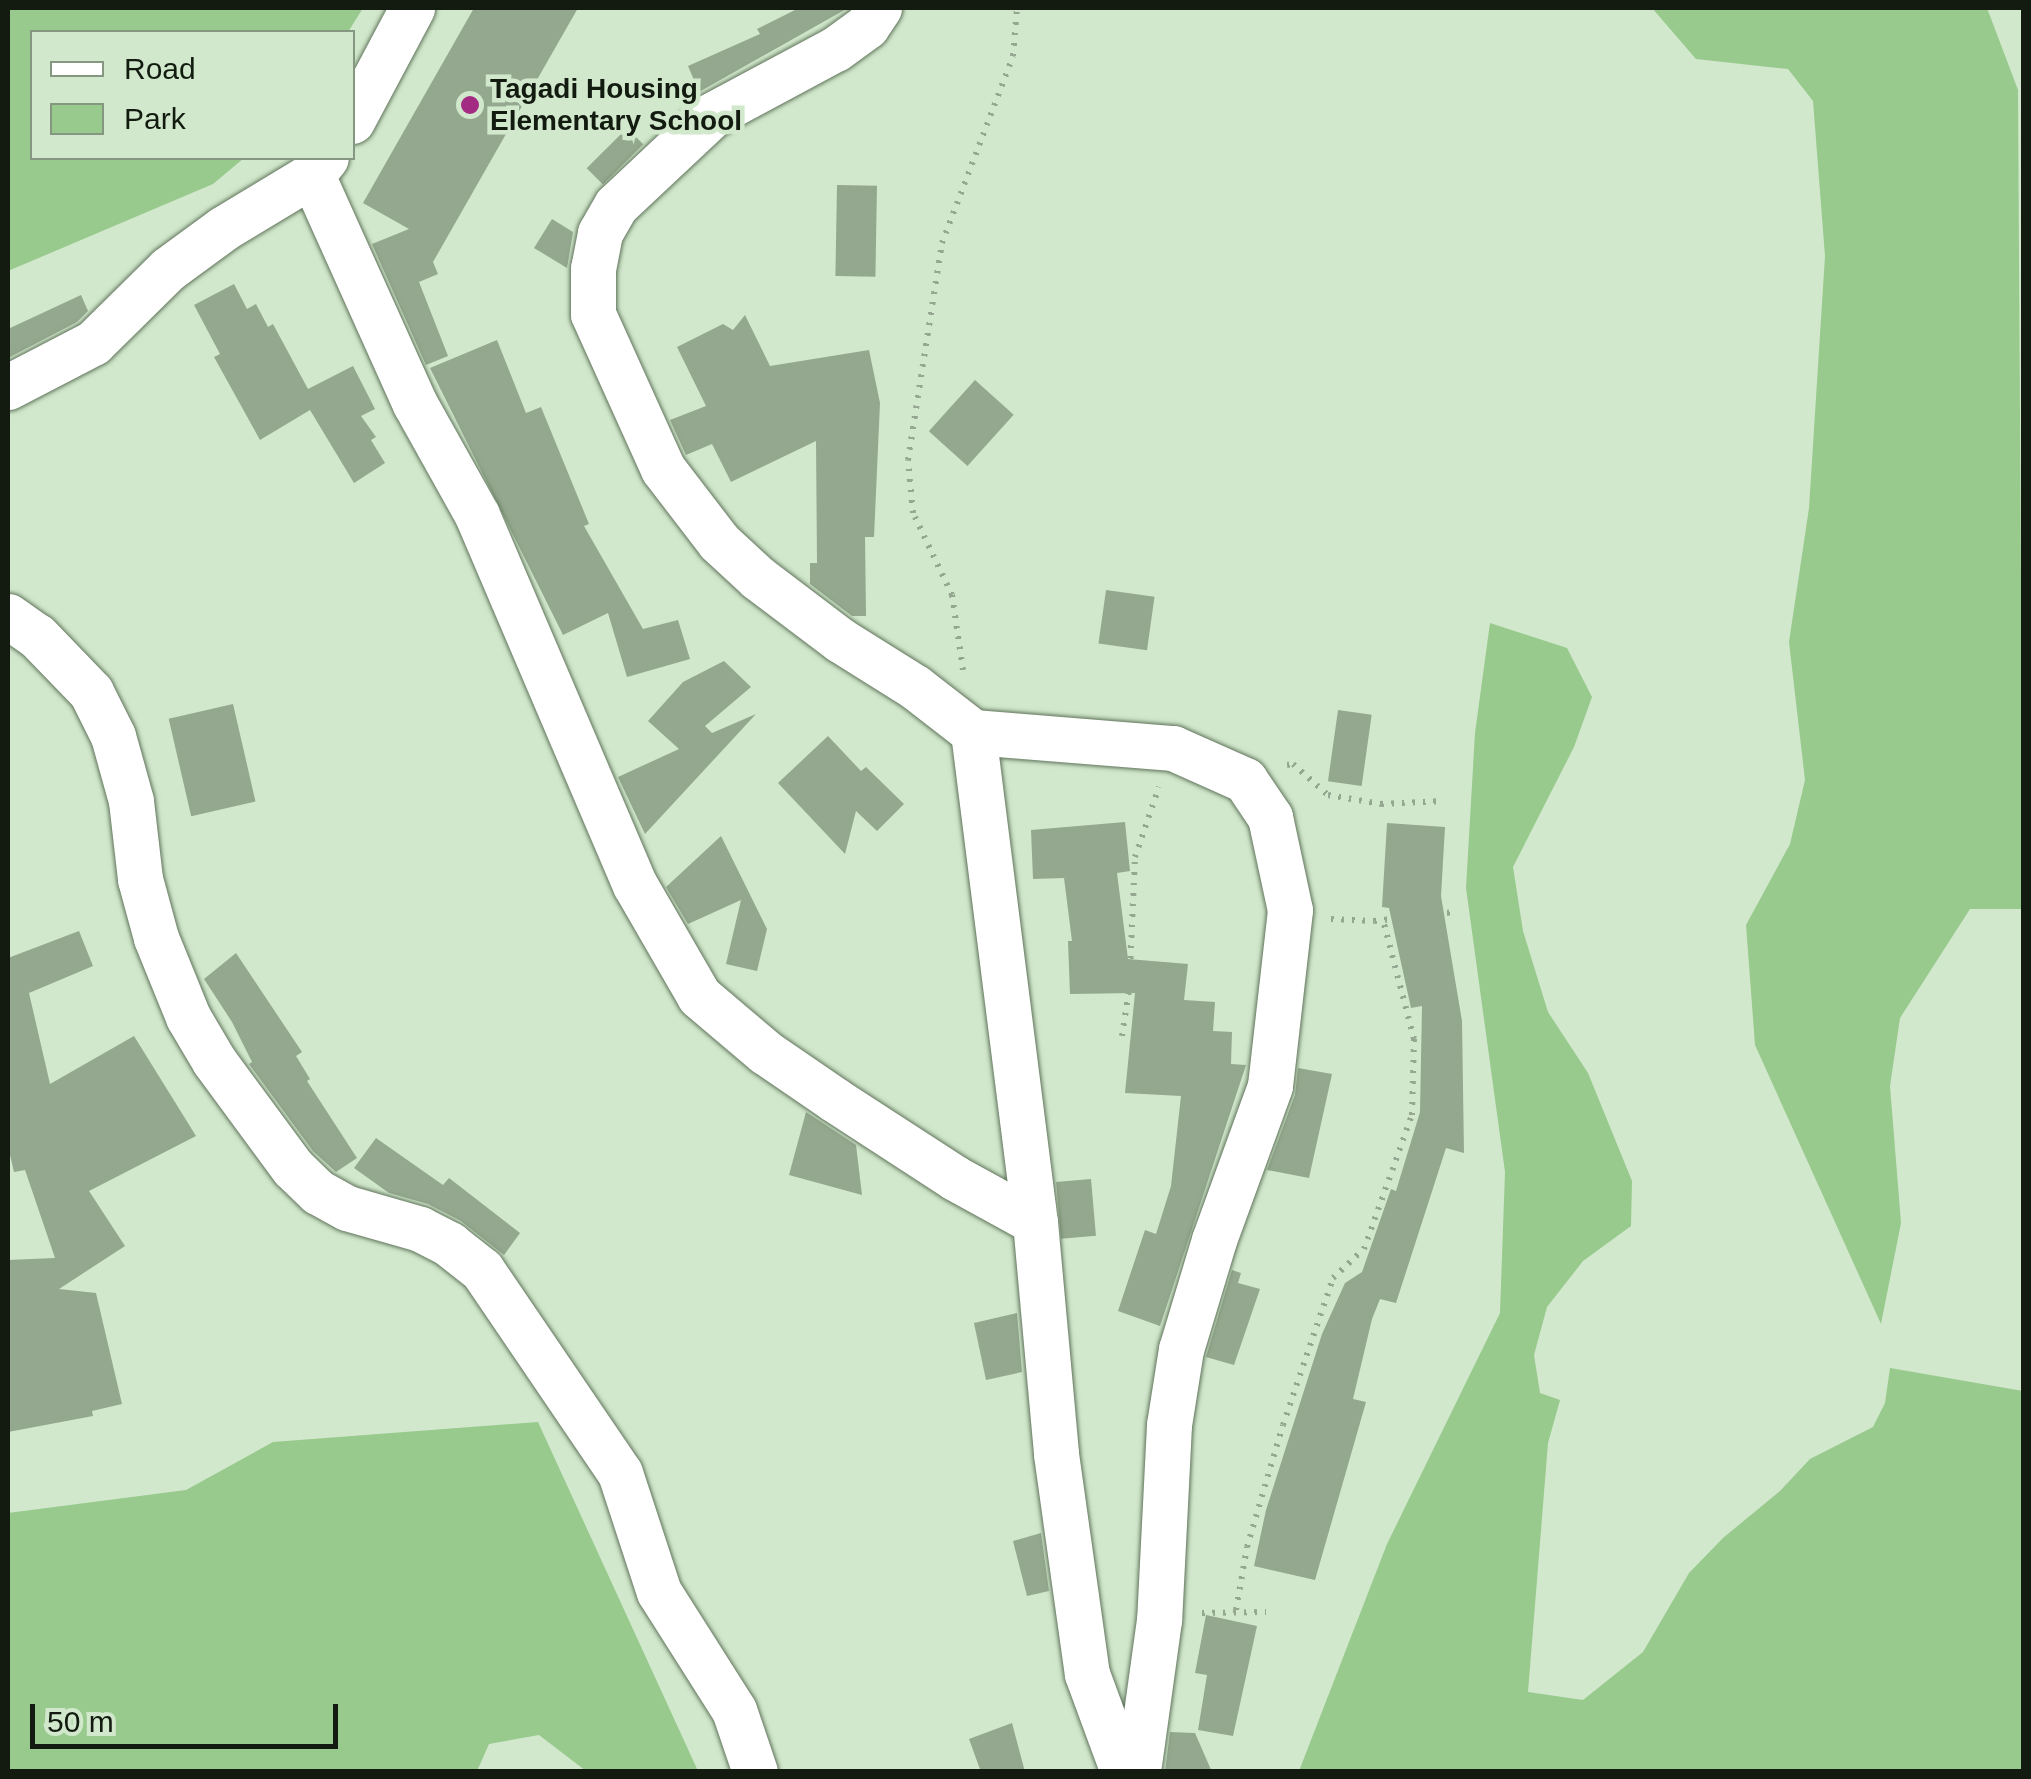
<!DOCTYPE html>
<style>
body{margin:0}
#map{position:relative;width:2031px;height:1779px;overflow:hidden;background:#d1e8cc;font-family:Helvetica,sans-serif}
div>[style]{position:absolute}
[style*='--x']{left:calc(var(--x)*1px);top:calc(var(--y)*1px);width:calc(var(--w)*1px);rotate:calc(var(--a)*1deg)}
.green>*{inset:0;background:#98c98d}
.building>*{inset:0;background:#93a88e;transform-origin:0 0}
.path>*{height:6px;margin-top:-3px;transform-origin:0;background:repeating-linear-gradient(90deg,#95a791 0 2.5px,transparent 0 10.5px)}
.roads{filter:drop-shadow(0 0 2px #60745b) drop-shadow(0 0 2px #60745b)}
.minor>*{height:45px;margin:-22.5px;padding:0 22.5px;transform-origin:22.5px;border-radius:22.5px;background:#fff}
.dots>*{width:28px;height:28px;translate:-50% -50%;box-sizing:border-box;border:5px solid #d1e8cc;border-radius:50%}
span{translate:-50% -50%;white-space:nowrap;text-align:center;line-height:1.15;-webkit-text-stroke:9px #d1e8cc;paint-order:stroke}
.poi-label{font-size:28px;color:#131b11;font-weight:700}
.left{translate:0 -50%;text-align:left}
.frame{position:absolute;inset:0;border:10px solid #131b11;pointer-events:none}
.legend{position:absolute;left:30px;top:30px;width:325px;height:130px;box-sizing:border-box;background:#d1e8cc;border:2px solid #859681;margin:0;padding:12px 18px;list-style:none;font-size:30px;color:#131b11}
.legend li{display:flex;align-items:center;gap:20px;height:50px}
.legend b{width:50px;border:2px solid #859681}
.scale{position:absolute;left:30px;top:1704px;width:308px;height:45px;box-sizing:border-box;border:5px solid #131b11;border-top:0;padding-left:12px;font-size:30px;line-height:35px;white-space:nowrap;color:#131b11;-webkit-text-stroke:8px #d1e8cc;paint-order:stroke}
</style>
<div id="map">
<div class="green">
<i style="clip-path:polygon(8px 8px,363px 8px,348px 32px,32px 32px,32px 158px,244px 158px,213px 184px,8px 271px)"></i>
<i style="clip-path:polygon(1652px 8px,1987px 8px,2018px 90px,2023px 909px,1970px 909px,1900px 1018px,1890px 1086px,1901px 1223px,1881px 1324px,1755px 1045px,1746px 925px,1790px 844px,1805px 780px,1789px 642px,1809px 508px,1825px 256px,1813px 101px,1788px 69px,1696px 59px)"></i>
<i style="clip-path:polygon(1490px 623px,1567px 648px,1592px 697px,1574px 747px,1513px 867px,1523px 931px,1548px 1012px,1588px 1073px,1632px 1181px,1631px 1226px,1583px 1261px,1547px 1307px,1534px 1355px,1540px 1393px,1560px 1400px,1548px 1443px,1528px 1692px,1583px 1700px,1643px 1652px,1689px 1573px,1723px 1538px,1780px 1491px,1810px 1459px,1873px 1427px,1885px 1403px,1890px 1368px,2023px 1391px,2023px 1771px,1299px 1771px,1387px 1544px,1500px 1313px,1505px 1172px,1466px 888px,1475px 733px)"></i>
<i style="clip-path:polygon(538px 1422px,698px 1771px,586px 1771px,539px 1735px,489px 1744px,477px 1771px,8px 1771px,8px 1513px,186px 1490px,273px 1442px)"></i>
</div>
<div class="building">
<i style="clip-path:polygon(474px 8px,578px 8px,433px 262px,438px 274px,419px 282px,448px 356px,426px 365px,372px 244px,409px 229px,363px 203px)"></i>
<i style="clip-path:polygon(799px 8px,848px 8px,699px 92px,688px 66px,760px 34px,757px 29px)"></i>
<i style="left:627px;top:128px;width:23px;height:57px;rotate:45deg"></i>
<i style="left:837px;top:185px;width:40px;height:91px;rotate:1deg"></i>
<i style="clip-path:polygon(552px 219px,573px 232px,567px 268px,534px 248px)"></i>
<i style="clip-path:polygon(234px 284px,247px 309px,256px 304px,268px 327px,273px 324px,308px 389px,353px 366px,375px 409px,361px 416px,376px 437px,371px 440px,385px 463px,354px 483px,310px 410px,260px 440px,214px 357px,220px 354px,194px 305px)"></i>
<i style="clip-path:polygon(81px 295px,88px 311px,77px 322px,8px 358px,8px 329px)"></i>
<i style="clip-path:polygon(745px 315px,770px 366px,869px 350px,880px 403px,874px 537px,865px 537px,866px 616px,852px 616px,810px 584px,810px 563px,817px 563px,816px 441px,731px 482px,712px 444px,686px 455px,670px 420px,706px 406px,677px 347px,723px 324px,733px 330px)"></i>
<i style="clip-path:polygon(497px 340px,526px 413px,541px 407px,589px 524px,584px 526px,643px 629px,678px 620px,690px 659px,627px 677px,608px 613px,563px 635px,430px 368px)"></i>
<i style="left:975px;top:380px;width:52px;height:69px;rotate:42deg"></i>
<i style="left:1106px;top:590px;width:49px;height:54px;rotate:8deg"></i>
<i style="clip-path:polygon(724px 661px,751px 687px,705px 726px,712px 733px,756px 714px,645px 834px,618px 777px,679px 749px,648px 721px,683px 682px)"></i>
<i style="left:233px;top:704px;width:100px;height:66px;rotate:77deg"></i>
<i style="left:1338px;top:710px;width:34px;height:72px;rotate:8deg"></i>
<i style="clip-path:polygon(828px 736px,861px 771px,866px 767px,904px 804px,877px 831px,856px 811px,845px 854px,778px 783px)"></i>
<i style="clip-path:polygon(1125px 822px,1130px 871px,1117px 873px,1128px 959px,1188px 964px,1184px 1000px,1215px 1002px,1213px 1031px,1232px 1032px,1231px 1064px,1246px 1065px,1160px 1326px,1118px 1311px,1145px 1230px,1156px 1234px,1171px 1186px,1181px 1096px,1125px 1093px,1135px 993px,1070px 994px,1068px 941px,1072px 941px,1064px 878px,1033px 879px,1031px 830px)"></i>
<i style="clip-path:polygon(1387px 823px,1445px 827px,1441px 896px,1462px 1021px,1464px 1153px,1446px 1148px,1396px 1303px,1380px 1299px,1372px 1319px,1353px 1399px,1366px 1402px,1315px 1580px,1254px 1566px,1266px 1510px,1322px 1334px,1345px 1283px,1362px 1272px,1391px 1189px,1396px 1191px,1420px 1112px,1422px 1006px,1411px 1008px,1389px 908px,1382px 907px)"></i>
<i style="clip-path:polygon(721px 836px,767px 929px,757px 971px,726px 964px,741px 900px,688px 924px,666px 887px)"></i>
<i style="clip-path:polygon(79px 931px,93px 966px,29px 993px,50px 1084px,134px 1036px,196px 1136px,89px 1191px,125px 1246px,59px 1289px,96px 1293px,122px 1404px,92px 1411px,93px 1416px,8px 1432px,8px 1260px,55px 1258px,25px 1170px,14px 1172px,8px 1146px,8px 958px)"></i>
<i style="clip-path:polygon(236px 953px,302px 1052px,296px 1056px,310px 1079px,307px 1081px,357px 1158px,336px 1172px,313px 1151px,249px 1064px,252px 1062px,232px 1022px,204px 979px)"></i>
<i style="clip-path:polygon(1298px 1068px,1332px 1074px,1309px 1178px,1267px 1170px,1295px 1095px)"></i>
<i style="clip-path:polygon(806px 1112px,856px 1145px,862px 1195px,789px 1175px)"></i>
<i style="clip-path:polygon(376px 1138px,443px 1185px,449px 1178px,520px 1233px,504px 1255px,461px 1221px,428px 1204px,389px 1193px,354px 1168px)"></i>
<i style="left:1091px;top:1179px;width:57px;height:35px;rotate:85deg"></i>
<i style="clip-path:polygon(1232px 1270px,1241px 1273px,1238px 1283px,1260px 1289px,1234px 1365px,1206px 1357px)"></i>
<i style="clip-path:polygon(1017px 1313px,1022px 1372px,986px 1380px,974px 1323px)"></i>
<i style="clip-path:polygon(1041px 1533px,1049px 1591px,1027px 1596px,1013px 1541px)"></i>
<i style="clip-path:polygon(1206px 1615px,1257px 1626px,1233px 1736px,1198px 1730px,1207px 1675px,1195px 1673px)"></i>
<i style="clip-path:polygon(1012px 1723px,1025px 1772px,981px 1772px,969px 1739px)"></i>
<i style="clip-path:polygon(1170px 1732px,1195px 1733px,1212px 1772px,1165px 1772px)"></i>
</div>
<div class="path">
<i style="--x:963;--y:670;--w:76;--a:-98.3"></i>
<i style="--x:952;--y:595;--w:91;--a:-115.4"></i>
<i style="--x:913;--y:513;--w:53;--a:-95.4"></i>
<i style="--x:908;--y:460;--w:220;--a:-81.1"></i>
<i style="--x:942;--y:243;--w:200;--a:-69.2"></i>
<i style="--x:1013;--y:56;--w:48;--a:-85.2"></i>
<i style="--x:1287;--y:765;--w:6;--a:-9"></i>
<i style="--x:1293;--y:764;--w:47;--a:41.5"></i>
<i style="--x:1328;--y:795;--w:54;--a:9.6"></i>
<i style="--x:1381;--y:804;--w:62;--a:-2.8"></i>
<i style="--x:1331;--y:919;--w:43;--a:2.7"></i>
<i style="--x:1374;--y:921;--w:81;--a:-6.4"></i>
<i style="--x:1122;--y:1036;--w:47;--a:-81.3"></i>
<i style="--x:1129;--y:990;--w:133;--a:-87.4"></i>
<i style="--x:1135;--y:857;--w:74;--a:-71.1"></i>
<i style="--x:1236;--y:1610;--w:64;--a:-80.1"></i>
<i style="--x:1247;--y:1547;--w:127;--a:-73.6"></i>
<i style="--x:1283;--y:1425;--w:155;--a:-71.2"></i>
<i style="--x:1333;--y:1278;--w:42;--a:-43.1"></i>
<i style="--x:1364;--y:1249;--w:142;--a:-70.3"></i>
<i style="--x:1412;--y:1115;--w:76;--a:-88.5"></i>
<i style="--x:1414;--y:1039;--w:123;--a:-104.6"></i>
<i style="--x:1202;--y:1613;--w:64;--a:-0.9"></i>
</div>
<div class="roads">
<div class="minor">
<i style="--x:879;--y:8;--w:22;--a:124"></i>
<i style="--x:867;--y:26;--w:39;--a:144"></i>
<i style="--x:835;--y:49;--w:140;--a:151.8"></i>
<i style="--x:712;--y:115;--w:132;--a:136.8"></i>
<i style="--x:616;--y:205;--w:32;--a:120"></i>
<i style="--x:600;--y:233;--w:36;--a:101"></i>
<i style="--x:593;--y:268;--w:46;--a:90"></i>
<i style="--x:593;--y:314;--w:170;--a:65.7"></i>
<i style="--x:663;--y:469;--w:92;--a:52.5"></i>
<i style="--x:719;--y:542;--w:53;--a:42.7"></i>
<i style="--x:758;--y:578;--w:103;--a:37.1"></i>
<i style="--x:840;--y:640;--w:89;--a:32.1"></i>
<i style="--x:915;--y:687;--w:73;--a:37.8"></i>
<i style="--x:973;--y:732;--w:201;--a:4.6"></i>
<i style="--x:1173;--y:748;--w:79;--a:24"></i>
<i style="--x:1245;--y:780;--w:45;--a:56"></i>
<i style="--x:1270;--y:817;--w:95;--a:77.9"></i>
<i style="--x:1290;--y:910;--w:177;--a:96.5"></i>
<i style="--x:1270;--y:1086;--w:164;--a:110"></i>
<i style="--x:1214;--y:1240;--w:114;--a:106.8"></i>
<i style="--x:1181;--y:1349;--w:77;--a:99"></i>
<i style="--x:1169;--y:1425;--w:195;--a:92.9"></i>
<i style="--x:1159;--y:1620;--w:153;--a:97.9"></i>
<i style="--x:352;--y:121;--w:128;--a:-62"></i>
<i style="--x:312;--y:175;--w:251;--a:65.8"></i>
<i style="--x:415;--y:404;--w:127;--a:60.8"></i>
<i style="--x:477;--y:515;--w:402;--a:66.9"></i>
<i style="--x:635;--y:885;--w:128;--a:60"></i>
<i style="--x:699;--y:996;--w:87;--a:40.3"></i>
<i style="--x:765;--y:1052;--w:85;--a:34.4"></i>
<i style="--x:835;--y:1100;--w:143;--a:33"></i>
<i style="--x:955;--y:1178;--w:91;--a:28.8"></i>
<i style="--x:8;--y:387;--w:96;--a:-27.4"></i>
<i style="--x:93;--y:343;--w:105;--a:-44.6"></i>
<i style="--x:168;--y:269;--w:69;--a:-36.2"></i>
<i style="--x:224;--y:228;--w:103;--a:-31.1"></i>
<i style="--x:312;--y:175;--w:22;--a:-51"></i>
<i style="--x:8;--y:616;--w:35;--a:35"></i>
<i style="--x:37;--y:636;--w:78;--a:46"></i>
<i style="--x:91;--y:692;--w:49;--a:63.4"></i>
<i style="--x:113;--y:736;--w:67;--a:74.5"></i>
<i style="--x:131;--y:801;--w:79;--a:83.4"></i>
<i style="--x:140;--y:879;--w:61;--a:74.8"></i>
<i style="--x:156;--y:938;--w:85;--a:67.9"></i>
<i style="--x:188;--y:1017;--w:51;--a:59.4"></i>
<i style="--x:214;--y:1061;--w:133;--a:53.6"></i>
<i style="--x:293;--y:1168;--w:35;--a:44"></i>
<i style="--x:318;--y:1192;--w:33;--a:29"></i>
<i style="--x:347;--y:1208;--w:76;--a:16"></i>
<i style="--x:420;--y:1229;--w:33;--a:27"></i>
<i style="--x:449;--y:1244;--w:42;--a:38.2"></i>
<i style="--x:482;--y:1270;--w:245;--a:55.8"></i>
<i style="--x:620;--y:1473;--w:125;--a:71.9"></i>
<i style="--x:659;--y:1592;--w:140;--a:57.6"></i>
<i style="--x:734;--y:1710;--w:65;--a:71.3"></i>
<i style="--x:973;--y:732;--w:494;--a:82.8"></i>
<i style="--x:1035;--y:1222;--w:233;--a:84.8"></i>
<i style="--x:1056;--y:1454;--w:222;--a:82"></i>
<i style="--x:1087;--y:1674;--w:104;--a:69.8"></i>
</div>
</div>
<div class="dots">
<i style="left:470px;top:105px;background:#a42b82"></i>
</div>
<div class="poi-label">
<span class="left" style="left:490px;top:105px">Tagadi Housing<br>Elementary School</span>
</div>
<div class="frame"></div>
<ul class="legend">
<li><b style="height:12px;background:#fff"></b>Road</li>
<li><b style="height:28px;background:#98c98d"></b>Park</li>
</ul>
<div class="scale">50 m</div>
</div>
